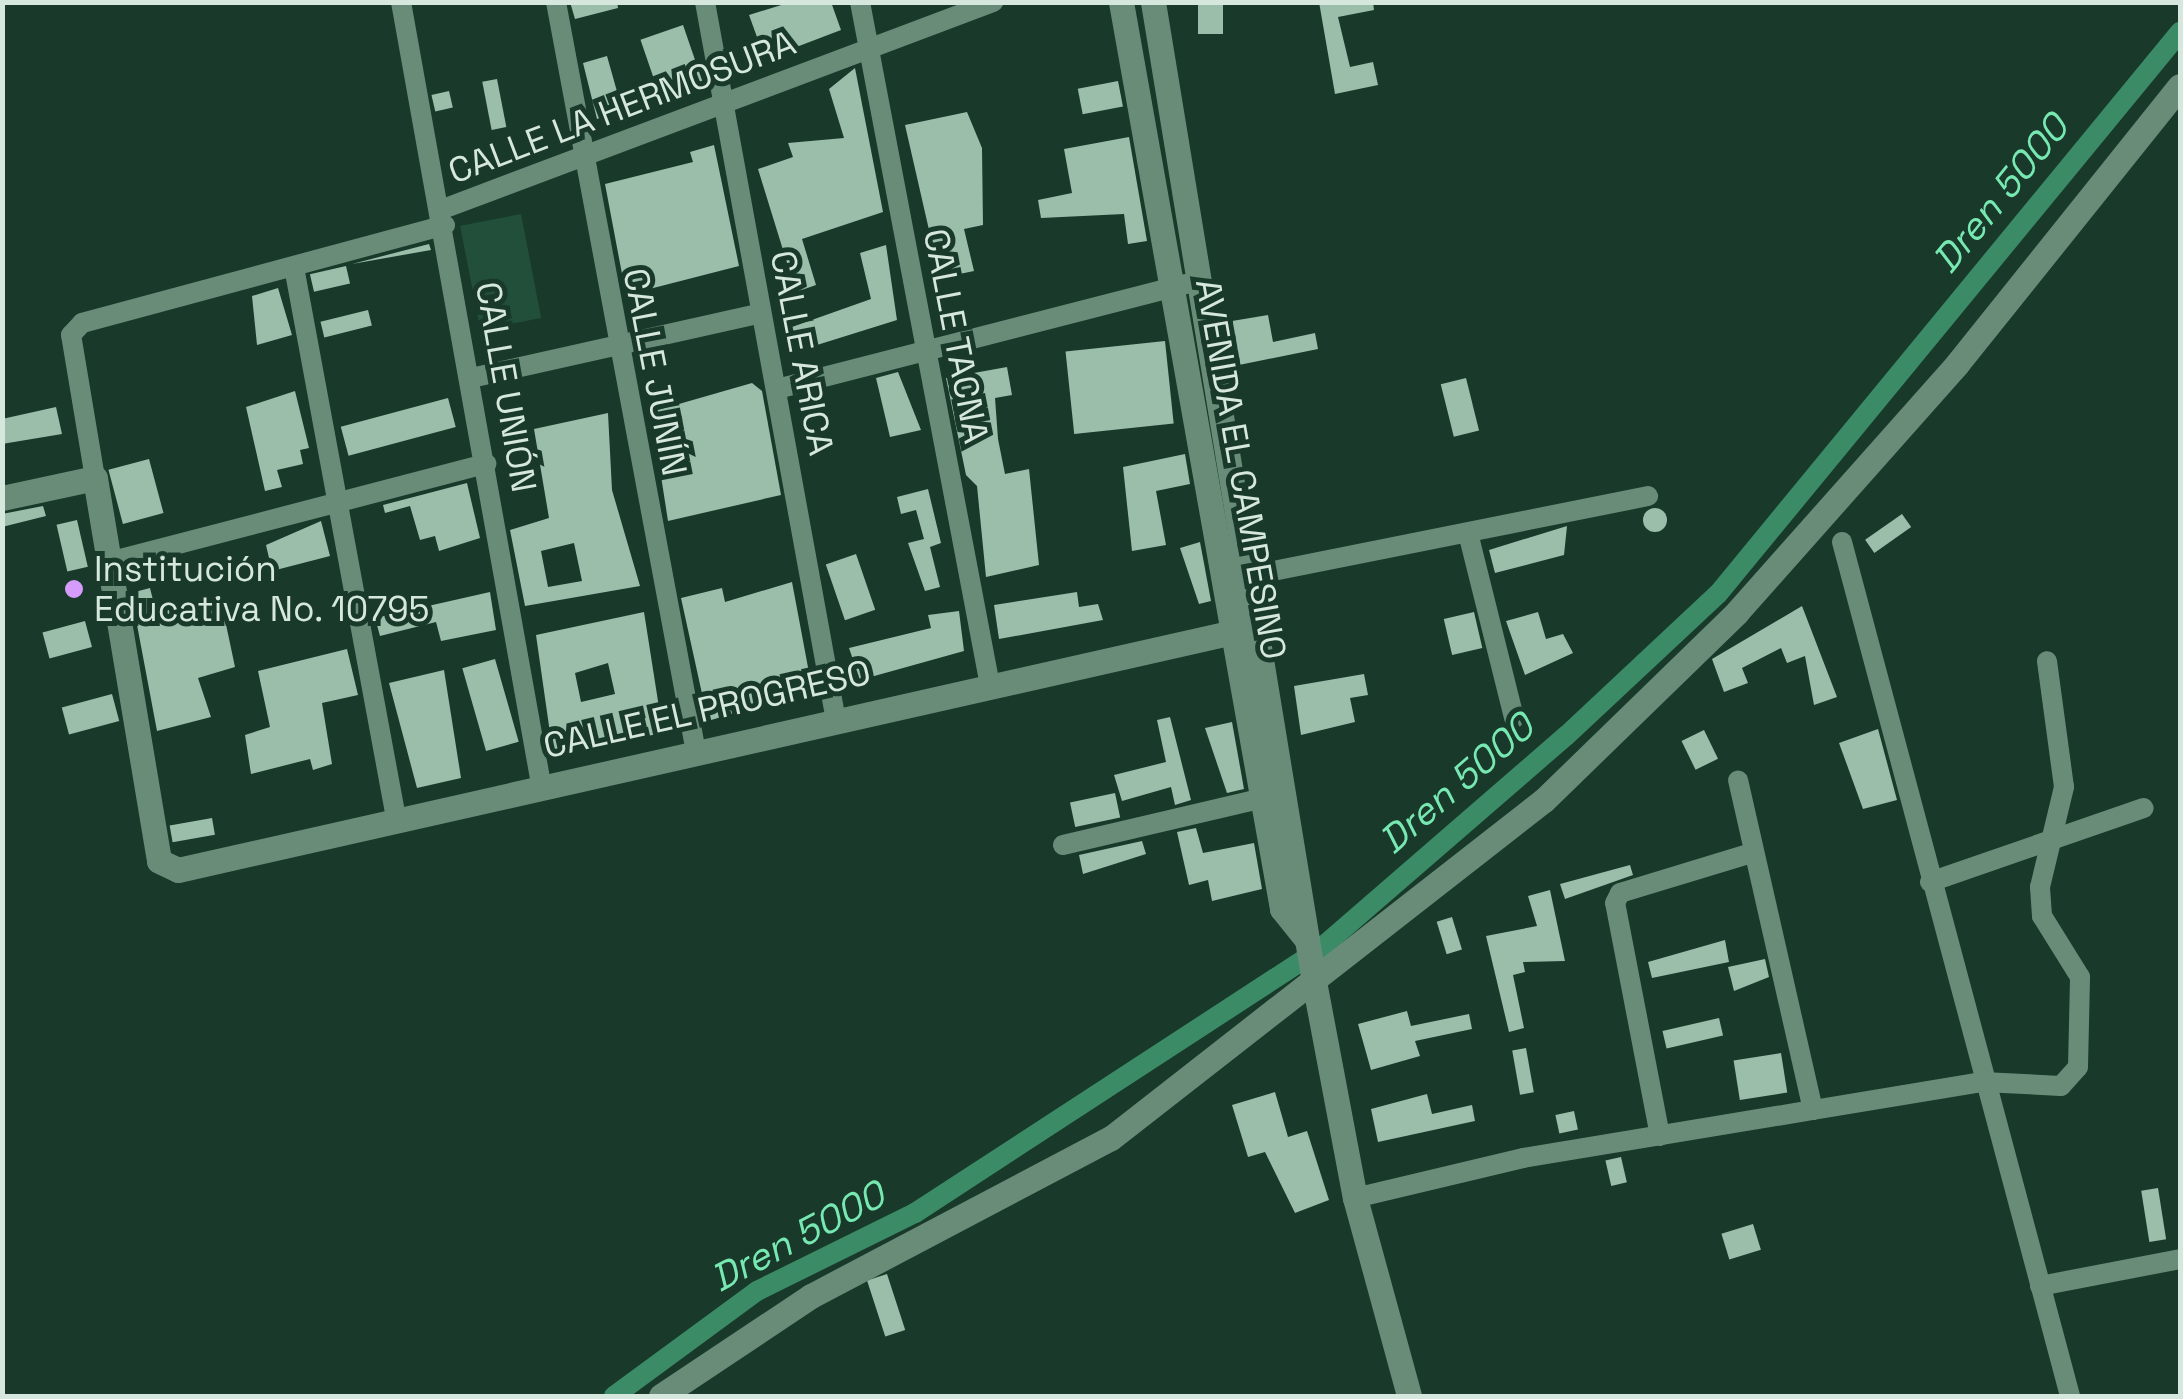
<!DOCTYPE html>
<meta charset="utf-8">
<style>
body{margin:0}
#map{position:relative;width:2183px;height:1399px;overflow:hidden;background:#19392a;font-family:"Space Grotesk",sans-serif}
div>[style]{position:absolute}
[style*='--x']{left:calc(var(--x)*1px);top:calc(var(--y)*1px);width:calc(var(--w)*1px);rotate:calc(var(--a)*1deg)}
.green>*{inset:0;background:#224f3a;transform-origin:0 0}
.canal>*{height:20px;margin:-10px;padding:0 10px;transform-origin:10px;border-radius:10px;background:#3a8b66}
.building>*{inset:0;background:#9abeaa;transform-origin:0 0}
.round{border-radius:50%}
.street>*{height:20px;margin:-10px;padding:0 10px;transform-origin:10px;border-radius:10px;background:#698c79}
.secondary>*{height:25px;margin:-12.5px;padding:0 12.5px;transform-origin:12.5px;border-radius:12.5px;background:#698c79}
.dots>*{width:28px;height:28px;translate:-50% -50%;box-sizing:border-box;border:5px solid #19392a;border-radius:50%}
span{translate:-50% -50%;white-space:nowrap;text-align:center;line-height:1.15;-webkit-text-stroke:10px #19392a;paint-order:stroke}
.street-label{font-size:35px;color:#d6e8dd}
.poi-label{font-size:35px;color:#d6e8dd}
.left{translate:0 -50%;text-align:left}
.water-label{font-size:38px;color:#78e8b2;font-style:italic}
.frame{position:absolute;inset:0;border:5px solid #d6e8dd;pointer-events:none}
</style>
<div id="map">
<div class="green">
<i style="left:521px;top:214px;width:106px;height:62px;rotate:79deg"></i>
</div>
<div class="canal">
<i style="--x:614;--y:1396;--w:177;--a:-36.3"></i>
<i style="--x:757;--y:1291;--w:176;--a:-26.3"></i>
<i style="--x:915;--y:1213;--w:485;--a:-33.1"></i>
<i style="--x:1321;--y:948;--w:324;--a:-40.9"></i>
<i style="--x:1566;--y:736;--w:208;--a:-43.1"></i>
<i style="--x:1718;--y:594;--w:728;--a:-50.58"></i>
</div>
<div class="building">
<i style="clip-path:polygon(570px 2px,617px 2px,618px 8px,575px 19px)"></i>
<i style="clip-path:polygon(791px 2px,831px 2px,841px 30px,765px 59px,749px 15px)"></i>
<i style="left:1198px;top:2px;width:25px;height:32px"></i>
<i style="clip-path:polygon(1319px 2px,1373px 2px,1374px 10px,1338px 17px,1350px 67px,1373px 62px,1378px 85px,1335px 94px)"></i>
<i style="left:683px;top:25px;width:59px;height:45px;rotate:71deg"></i>
<i style="clip-path:polygon(607px 56px,618px 95px,649px 86px,653px 98px,597px 119px,583px 63px)"></i>
<i style="clip-path:polygon(855px 68px,883px 212px,802px 239px,816px 285px,796px 292px,758px 169px,793px 157px,788px 143px,844px 138px,829px 89px)"></i>
<i style="left:497px;top:79px;width:49px;height:15px;rotate:79deg"></i>
<i style="left:1118px;top:81px;width:26px;height:41px;rotate:79deg"></i>
<i style="left:449px;top:91px;width:17px;height:18px;rotate:77deg"></i>
<i style="clip-path:polygon(967px 112px,982px 148px,983px 225px,964px 229px,974px 271px,940px 278px,905px 125px)"></i>
<i style="clip-path:polygon(1129px 137px,1147px 241px,1128px 244px,1124px 214px,1041px 218px,1038px 200px,1072px 193px,1064px 149px)"></i>
<i style="clip-path:polygon(714px 145px,739px 266px,626px 295px,605px 184px,693px 162px,690px 152px)"></i>
<i style="clip-path:polygon(429px 244px,431px 250px,352px 264px)"></i>
<i style="clip-path:polygon(886px 245px,897px 320px,801px 350px,792px 327px,871px 299px,860px 253px)"></i>
<i style="left:346px;top:266px;width:18px;height:37px;rotate:77deg"></i>
<i style="clip-path:polygon(278px 288px,292px 335px,257px 345px,252px 296px)"></i>
<i style="left:368px;top:310px;width:16px;height:49px;rotate:76deg"></i>
<i style="clip-path:polygon(1268px 315px,1273px 342px,1315px 333px,1318px 349px,1234px 366px,1226px 322px)"></i>
<i style="left:1165px;top:341px;width:83px;height:100px;rotate:84deg"></i>
<i style="clip-path:polygon(1007px 367px,1012px 395px,995px 398px,998px 439px,1005px 474px,1029px 469px,1039px 565px,986px 577px,977px 486px,966px 475px,946px 378px)"></i>
<i style="clip-path:polygon(898px 372px,921px 430px,890px 437px,876px 378px)"></i>
<i style="left:1466px;top:378px;width:54px;height:26px;rotate:76deg"></i>
<i style="clip-path:polygon(752px 383px,762px 391px,781px 495px,668px 521px,651px 412px)"></i>
<i style="clip-path:polygon(295px 391px,309px 448px,300px 450px,303px 464px,277px 470px,282px 487px,265px 491px,246px 407px)"></i>
<i style="left:448px;top:398px;width:30px;height:111px;rotate:75deg"></i>
<i style="clip-path:polygon(56px 407px,62px 434px,2px 444px,2px 419px)"></i>
<i style="clip-path:polygon(evenodd,608px 413px,612px 490px,640px 586px,525px 606px,510px 530px,549px 518px,534px 429px,608px 413px,574px 543px,582px 581px,548px 587px,541px 551px,574px 543px)"></i>
<i style="clip-path:polygon(1185px 454px,1190px 484px,1156px 491px,1166px 545px,1132px 551px,1123px 467px)"></i>
<i style="left:149px;top:459px;width:56px;height:42px;rotate:75deg"></i>
<i style="clip-path:polygon(467px 483px,480px 538px,439px 551px,435px 536px,420px 540px,410px 506px,385px 513px,383px 505px)"></i>
<i style="clip-path:polygon(928px 489px,941px 543px,930px 547px,940px 587px,925px 591px,908px 543px,924px 539px,916px 510px,901px 514px,897px 497px)"></i>
<i style="clip-path:polygon(43px 506px,46px 516px,2px 527px,2px 514px)"></i>
<i class="round" style="left:1643px;top:508px;width:24px;height:24px"></i>
<i style="left:1902px;top:514px;width:16px;height:45px;rotate:55deg"></i>
<i style="left:77px;top:520px;width:48px;height:21px;rotate:77deg"></i>
<i style="clip-path:polygon(321px 521px,330px 556px,272px 571px,266px 545px)"></i>
<i style="clip-path:polygon(1567px 526px,1564px 555px,1495px 573px,1489px 550px)"></i>
<i style="clip-path:polygon(1200px 542px,1211px 601px,1199px 604px,1180px 548px)"></i>
<i style="left:856px;top:554px;width:59px;height:32px;rotate:71deg"></i>
<i style="clip-path:polygon(792px 582px,810px 678px,751px 691px,754px 707px,708px 721px,681px 598px,722px 588px,725px 602px)"></i>
<i style="clip-path:polygon(150px 588px,156px 612px,220px 596px,235px 667px,198px 678px,211px 717px,157px 731px,131px 593px)"></i>
<i style="clip-path:polygon(490px 592px,496px 630px,441px 641px,436px 622px,380px 636px,375px 618px)"></i>
<i style="clip-path:polygon(1077px 592px,1079px 607px,1098px 604px,1103px 620px,999px 639px,994px 605px)"></i>
<i style="clip-path:polygon(1802px 606px,1837px 697px,1814px 705px,1805px 656px,1787px 663px,1781px 648px,1742px 668px,1748px 683px,1724px 692px,1712px 659px)"></i>
<i style="clip-path:polygon(959px 611px,964px 651px,860px 680px,849px 648px,931px 628px,928px 615px)"></i>
<i style="clip-path:polygon(evenodd,644px 612px,663px 733px,553px 754px,536px 635px,644px 612px,608px 663px,615px 694px,581px 702px,575px 673px,608px 663px)"></i>
<i style="left:1474px;top:612px;width:37px;height:31px;rotate:77deg"></i>
<i style="clip-path:polygon(1538px 612px,1546px 639px,1563px 634px,1573px 653px,1525px 675px,1506px 621px)"></i>
<i style="left:85px;top:621px;width:27px;height:44px;rotate:75deg"></i>
<i style="clip-path:polygon(347px 649px,358px 695px,322px 703px,332px 764px,313px 770px,310px 759px,251px 774px,245px 735px,270px 727px,258px 671px)"></i>
<i style="left:495px;top:659px;width:86px;height:34px;rotate:74deg"></i>
<i style="clip-path:polygon(444px 670px,461px 778px,417px 788px,389px 683px)"></i>
<i style="clip-path:polygon(1364px 674px,1368px 695px,1350px 698px,1355px 722px,1301px 735px,1294px 686px)"></i>
<i style="left:112px;top:694px;width:28px;height:52px;rotate:75deg"></i>
<i style="clip-path:polygon(1170px 717px,1191px 800px,1175px 805px,1171px 787px,1122px 801px,1114px 775px,1166px 762px,1157px 720px)"></i>
<i style="clip-path:polygon(1232px 722px,1244px 789px,1227px 793px,1205px 728px)"></i>
<i style="clip-path:polygon(1878px 729px,1897px 800px,1863px 809px,1839px 743px)"></i>
<i style="left:1704px;top:730px;width:32px;height:25px;rotate:64deg"></i>
<i style="left:1115px;top:793px;width:25px;height:46px;rotate:78deg"></i>
<i style="left:212px;top:818px;width:17px;height:43px;rotate:80deg"></i>
<i style="clip-path:polygon(1196px 828px,1203px 853px,1254px 843px,1262px 889px,1212px 901px,1208px 880px,1189px 885px,1177px 832px)"></i>
<i style="clip-path:polygon(1142px 841px,1146px 854px,1083px 874px,1079px 855px)"></i>
<i style="clip-path:polygon(1630px 865px,1633px 875px,1565px 899px,1560px 884px)"></i>
<i style="clip-path:polygon(1550px 890px,1565px 961px,1523px 962px,1525px 972px,1513px 975px,1524px 1028px,1509px 1032px,1486px 936px,1537px 926px,1528px 896px)"></i>
<i style="left:1452px;top:917px;width:34px;height:16px;rotate:73deg"></i>
<i style="clip-path:polygon(1725px 940px,1729px 962px,1652px 978px,1648px 962px)"></i>
<i style="clip-path:polygon(1765px 959px,1769px 977px,1734px 991px,1728px 967px)"></i>
<i style="clip-path:polygon(1407px 1011px,1411px 1026px,1469px 1014px,1472px 1029px,1415px 1041px,1420px 1056px,1371px 1070px,1358px 1024px)"></i>
<i style="left:1719px;top:1018px;width:18px;height:58px;rotate:77deg"></i>
<i style="left:1526px;top:1048px;width:45px;height:14px;rotate:80deg"></i>
<i style="left:1781px;top:1053px;width:40px;height:48px;rotate:81deg"></i>
<i style="clip-path:polygon(1275px 1092px,1288px 1137px,1307px 1131px,1329px 1200px,1295px 1213px,1265px 1152px,1248px 1157px,1232px 1105px)"></i>
<i style="clip-path:polygon(1427px 1094px,1432px 1114px,1472px 1105px,1475px 1121px,1378px 1142px,1371px 1109px)"></i>
<i style="left:1574px;top:1111px;width:19px;height:19px;rotate:78deg"></i>
<i style="left:1621px;top:1157px;width:26px;height:16px;rotate:77deg"></i>
<i style="left:2158px;top:1188px;width:52px;height:17px;rotate:81deg"></i>
<i style="left:1753px;top:1224px;width:27px;height:33px;rotate:73deg"></i>
<i style="left:887px;top:1274px;width:59px;height:21px;rotate:72deg"></i>
</div>
<div class="street">
<i style="--x:401;--y:2;--w:794;--a:79.85"></i>
<i style="--x:556;--y:2;--w:763;--a:79.43"></i>
<i style="--x:705;--y:2;--w:725;--a:79.67"></i>
<i style="--x:860;--y:2;--w:690;--a:79.23"></i>
<i style="--x:443;--y:209;--w:588;--a:-20.62"></i>
<i style="--x:294;--y:267;--w:560;--a:79.51"></i>
<i style="--x:471;--y:378;--w:297;--a:-12.6"></i>
<i style="--x:777;--y:389;--w:422;--a:-14.4"></i>
<i style="--x:95;--y:478;--w:145;--a:-99.5"></i>
<i style="--x:71;--y:335;--w:16;--a:-47"></i>
<i style="--x:82;--y:323;--w:376;--a:-15.1"></i>
<i style="--x:1468;--y:533;--w:191;--a:76"></i>
<i style="--x:1842;--y:542;--w:884;--a:75.05"></i>
<i style="--x:109;--y:562;--w:390;--a:-14.6"></i>
<i style="--x:1248;--y:576;--w:408;--a:-11.3"></i>
<i style="--x:1063;--y:845;--w:206;--a:-13.2"></i>
<i style="--x:1930;--y:882;--w:226;--a:-19.1"></i>
<i style="--x:1813;--y:1110;--w:172;--a:-9.4"></i>
<i style="--x:1983;--y:1082;--w:78;--a:2.9"></i>
<i style="--x:2061;--y:1086;--w:25;--a:-48"></i>
<i style="--x:2078;--y:1067;--w:90;--a:-88.7"></i>
<i style="--x:2080;--y:977;--w:72;--a:-121.9"></i>
<i style="--x:2042;--y:916;--w:29;--a:-94"></i>
<i style="--x:2040;--y:887;--w:103;--a:-76.5"></i>
<i style="--x:2064;--y:787;--w:127;--a:-97.7"></i>
<i style="--x:1660;--y:1136;--w:237;--a:-100.9"></i>
<i style="--x:1615;--y:903;--w:11;--a:-63"></i>
<i style="--x:1620;--y:893;--w:138;--a:-16.9"></i>
<i style="--x:1355;--y:1198;--w:173;--a:-13.4"></i>
<i style="--x:1523;--y:1158;--w:294;--a:-9.4"></i>
<i style="--x:1813;--y:1110;--w:338;--a:-102.8"></i>
<i style="--x:2040;--y:1286;--w:143;--a:-10.9"></i>
</div>
<div class="secondary">
<i style="--x:1121;--y:2;--w:921;--a:79.93"></i>
<i style="--x:1282;--y:909;--w:40;--a:51"></i>
<i style="--x:1153;--y:2;--w:987;--a:80.67"></i>
<i style="--x:1313;--y:976;--w:226;--a:79.3"></i>
<i style="--x:1355;--y:1198;--w:205;--a:74.7"></i>
<i style="--x:2;--y:498;--w:95;--a:-12.1"></i>
<i style="--x:95;--y:478;--w:388;--a:80.5"></i>
<i style="--x:159;--y:861;--w:21;--a:25"></i>
<i style="--x:178;--y:870;--w:1104;--a:-12.71"></i>
<i style="--x:661;--y:1396;--w:180;--a:-33.7"></i>
<i style="--x:811;--y:1296;--w:339;--a:-27.8"></i>
<i style="--x:1111;--y:1138;--w:549;--a:-37.98"></i>
<i style="--x:1544;--y:800;--w:269;--a:-44.2"></i>
<i style="--x:1737;--y:612;--w:332;--a:-48.4"></i>
<i style="--x:1957;--y:364;--w:356;--a:-51.3"></i>
</div>
<div class="dots">
<i style="left:74px;top:589px;background:#d59cfb"></i>
</div>
<div class="street-label">
<span style="left:622px;top:107px;rotate:-21deg">CALLE LA HERMOSURA</span>
<span style="left:956px;top:336px;rotate:79deg">CALLE TACNA</span>
<span style="left:802px;top:353px;rotate:79deg">CALLE ARICA</span>
<span style="left:655px;top:372px;rotate:79deg">CALLE JUNÍN</span>
<span style="left:506px;top:387px;rotate:80deg">CALLE UNIÓN</span>
<span style="left:1241px;top:469px;rotate:80deg">AVENIDA EL CAMPESINO</span>
<span style="left:707px;top:709px;rotate:-13deg">CALLE EL PROGRESO</span>
</div>
<div class="poi-label">
<span class="left" style="left:94px;top:589px">Institución<br>Educativa No. 10795</span>
</div>
<div class="water-label">
<span style="left:2001px;top:194px;rotate:-51deg">Dren 5000</span>
<span style="left:1457px;top:784px;rotate:-41deg">Dren 5000</span>
<span style="left:798px;top:1237px;rotate:-28deg">Dren 5000</span>
</div>
<div class="frame"></div>
</div>
